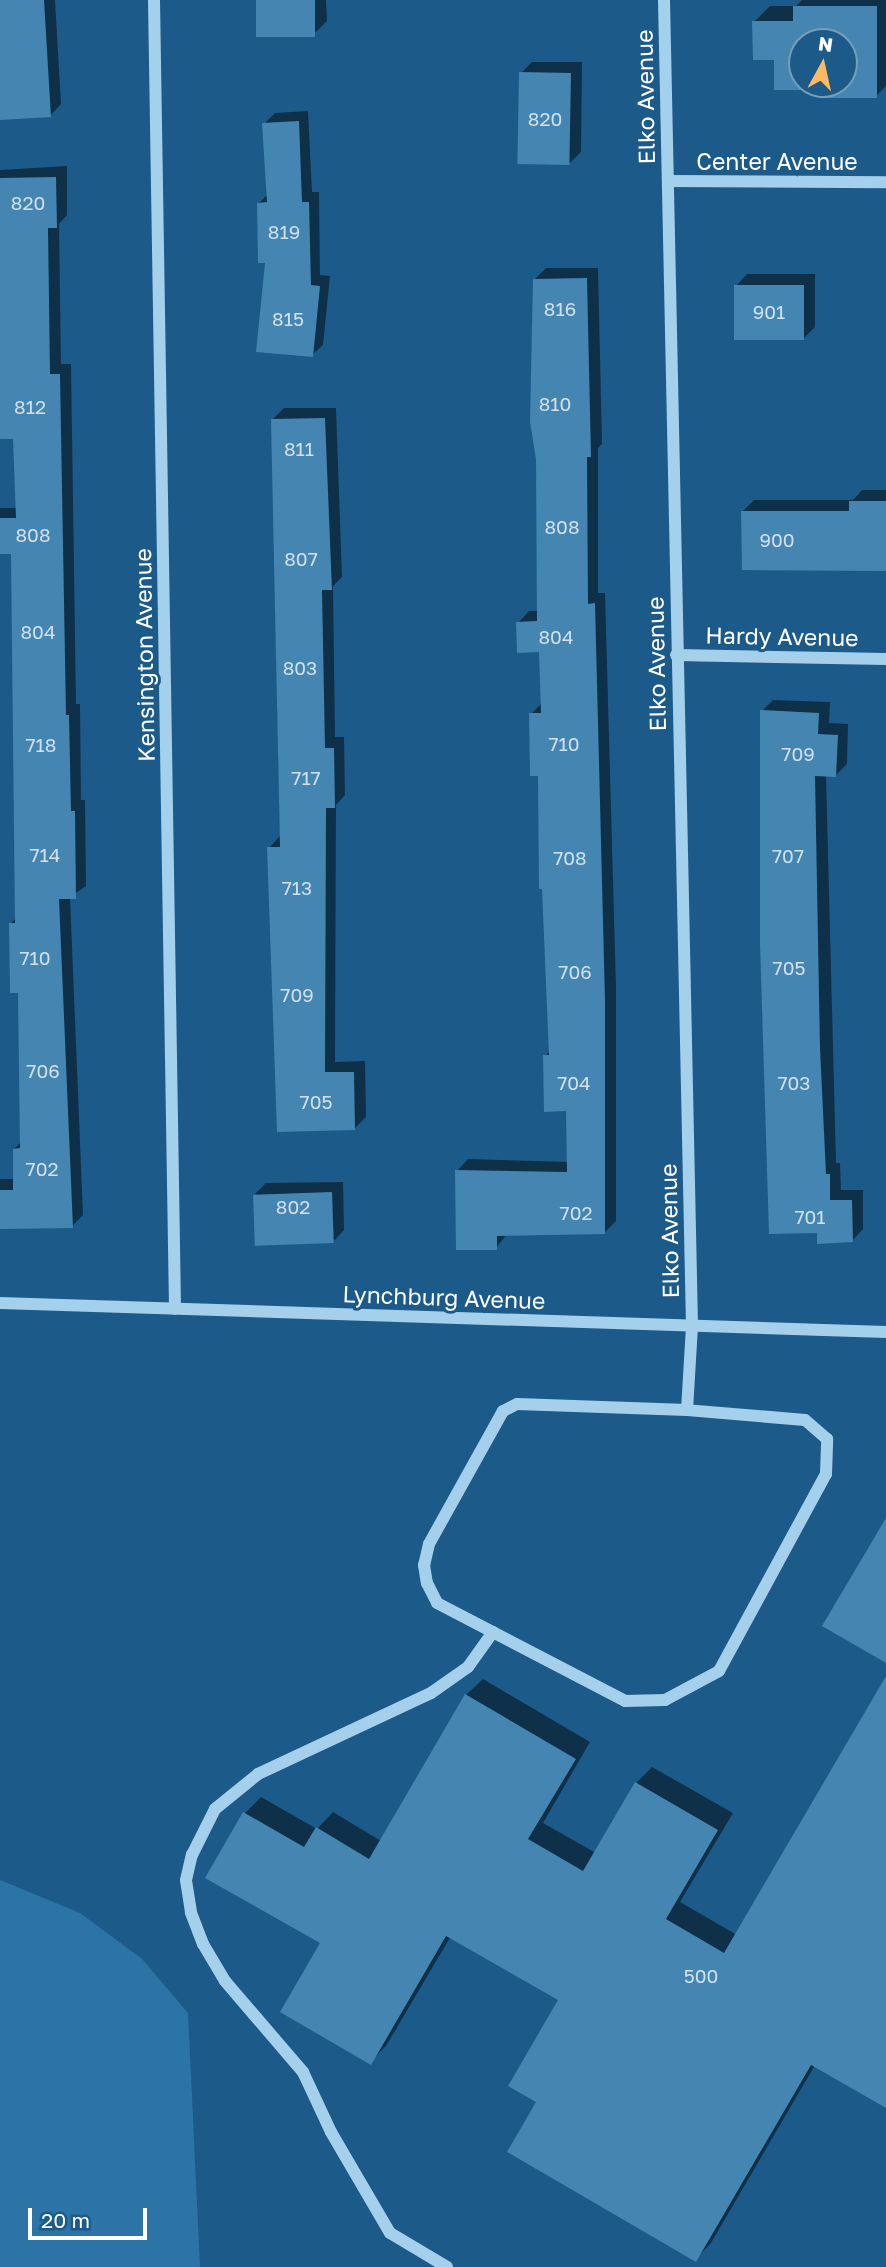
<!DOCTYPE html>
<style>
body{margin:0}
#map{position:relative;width:886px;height:2267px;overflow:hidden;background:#1c5b89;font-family:"Golos Text",sans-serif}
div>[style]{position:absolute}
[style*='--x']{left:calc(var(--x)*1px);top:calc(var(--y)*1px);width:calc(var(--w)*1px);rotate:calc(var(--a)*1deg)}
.green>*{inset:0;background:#2c74a5}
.shadow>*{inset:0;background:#0007}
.building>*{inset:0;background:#4485b2;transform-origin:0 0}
.minor>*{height:12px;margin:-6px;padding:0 6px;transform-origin:6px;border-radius:6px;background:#a5d0ec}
span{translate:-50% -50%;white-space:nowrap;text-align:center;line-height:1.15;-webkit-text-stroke:6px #1c5b89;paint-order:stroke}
.number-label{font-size:19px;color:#d0e0ec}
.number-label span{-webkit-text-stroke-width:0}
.street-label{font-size:23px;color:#fff}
.north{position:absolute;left:788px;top:28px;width:70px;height:70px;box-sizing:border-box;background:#1c5b89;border:2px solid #779db8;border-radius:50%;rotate:8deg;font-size:19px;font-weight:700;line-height:28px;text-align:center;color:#fff}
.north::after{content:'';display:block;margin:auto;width:24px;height:32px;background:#fdba63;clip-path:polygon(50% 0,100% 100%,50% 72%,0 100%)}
.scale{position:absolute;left:28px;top:2208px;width:119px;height:32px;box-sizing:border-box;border:4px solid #fff;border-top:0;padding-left:9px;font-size:21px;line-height:24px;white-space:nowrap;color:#fff;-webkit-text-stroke:5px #1c5b89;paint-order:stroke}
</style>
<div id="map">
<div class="green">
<i style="clip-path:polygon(0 1880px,80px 1913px,142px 1959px,188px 2013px,200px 2267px,0 2267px)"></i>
</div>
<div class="shadow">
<i style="clip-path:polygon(2px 0,55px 0,61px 104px,50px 116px,0 118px)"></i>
<i style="clip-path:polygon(258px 0,326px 0,327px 21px,316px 32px)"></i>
<i style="clip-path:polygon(evenodd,802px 0,886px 0,886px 86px,876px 96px,830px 88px,776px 88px,775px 58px,754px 22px,770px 6px,796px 6px,802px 0,802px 42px,844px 42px,844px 84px,802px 84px,802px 42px)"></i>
<i style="clip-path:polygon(532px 62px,582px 62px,581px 152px,570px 163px,521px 73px)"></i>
<i style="clip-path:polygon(308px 111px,312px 192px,319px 192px,320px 275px,330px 276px,323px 345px,312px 355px,267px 261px,259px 203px,268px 194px,264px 124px,275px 113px)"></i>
<i style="clip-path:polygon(67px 166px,67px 215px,59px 224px,61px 364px,71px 364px,76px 704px,80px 704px,81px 800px,85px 800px,86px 886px,70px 897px,83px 1215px,72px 1226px,0 1228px,0 1179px,15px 1179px,14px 1149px,21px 1142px,20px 991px,11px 923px,17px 917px,12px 552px,0 552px,0 508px,17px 508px,15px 437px,0 438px,0 170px)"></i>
<i style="clip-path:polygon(546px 268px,598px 268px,602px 444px,598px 448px,598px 593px,605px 593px,616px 988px,616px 1221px,605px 1232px,507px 1234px,496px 1248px,457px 1171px,468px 1159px,569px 1162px,568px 1109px,545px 1056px,550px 1051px,539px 774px,531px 714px,542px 703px,540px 651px,518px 623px,529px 611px,539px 611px,534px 280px)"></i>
<i style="clip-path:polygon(747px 274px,815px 274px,815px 327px,804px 338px,736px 286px)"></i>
<i style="clip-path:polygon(284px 408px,336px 408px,342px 577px,333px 586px,335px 737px,344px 737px,345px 795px,336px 805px,335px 1062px,365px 1061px,366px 1117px,354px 1129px,279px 1130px,269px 848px,280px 836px,272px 420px)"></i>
<i style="clip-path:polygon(862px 490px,886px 490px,886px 567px,743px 511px,754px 500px,853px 500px)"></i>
<i style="clip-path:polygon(773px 700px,830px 702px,829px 723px,848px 724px,847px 764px,836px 775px,826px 775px,836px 1163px,840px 1163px,841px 1190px,863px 1190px,863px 1229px,852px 1241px,819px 1242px,762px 711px)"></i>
<i style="clip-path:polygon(343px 1182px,344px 1230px,333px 1242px,255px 1194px,266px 1183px)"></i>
<i style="clip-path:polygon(483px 1679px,590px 1742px,543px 1823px,596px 1853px,636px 1783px,652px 1767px,733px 1813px,680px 1902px,737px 1935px,886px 1679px,886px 2106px,815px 2065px,711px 2243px,695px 2260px,539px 2101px,561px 2000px,451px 1936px,386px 2046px,370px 2062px,322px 1943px,245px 1813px,261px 1797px,317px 1829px,333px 1812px,381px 1841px,466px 1695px)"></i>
</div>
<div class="building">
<i style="clip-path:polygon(0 0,44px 0,51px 117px,0 120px)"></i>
<i style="left:256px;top:0;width:59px;height:37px"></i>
<i style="clip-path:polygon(evenodd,793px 6px,877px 6px,877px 98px,829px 98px,829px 90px,774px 90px,774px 60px,753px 60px,752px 21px,793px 21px,793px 6px,802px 42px,844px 42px,844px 84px,802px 84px,802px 42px)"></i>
<i style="left:519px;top:72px;width:52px;height:92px;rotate:1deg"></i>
<i style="clip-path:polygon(299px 121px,302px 202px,309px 202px,311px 285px,320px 286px,313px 357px,256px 352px,265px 263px,258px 263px,257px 203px,267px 202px,262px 123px)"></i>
<i style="clip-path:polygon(56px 177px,57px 228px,48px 228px,50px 374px,60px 374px,66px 715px,69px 715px,71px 811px,75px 811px,76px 899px,59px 899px,73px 1228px,0 1229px,0 1190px,13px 1190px,13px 1149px,20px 1148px,18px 993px,10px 993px,9px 923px,15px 923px,11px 554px,0 554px,0 518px,16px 518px,13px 439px,0 439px,0 178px)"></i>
<i style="clip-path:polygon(587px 278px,591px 457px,587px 457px,588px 604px,595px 603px,605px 1001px,605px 1234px,497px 1236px,497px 1250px,456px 1250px,455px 1170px,567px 1172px,566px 1111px,544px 1112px,543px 1055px,549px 1055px,542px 889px,539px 889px,538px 776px,530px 776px,529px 713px,541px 713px,539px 652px,517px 653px,516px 622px,537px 621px,536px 459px,530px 422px,533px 279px)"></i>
<i style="left:734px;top:285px;width:70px;height:55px"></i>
<i style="clip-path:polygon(325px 418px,332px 590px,322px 590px,325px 748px,334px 748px,335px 808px,326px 808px,325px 1072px,354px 1072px,355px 1130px,277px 1132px,267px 847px,280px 847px,271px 419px)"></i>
<i style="clip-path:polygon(849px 501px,886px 501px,886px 571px,742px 570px,741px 511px,849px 511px)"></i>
<i style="clip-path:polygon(760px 710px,819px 713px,818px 734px,838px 735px,836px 777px,815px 776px,820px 1048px,826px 1174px,830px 1174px,830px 1200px,852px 1200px,853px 1242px,817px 1244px,817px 1233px,769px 1234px,760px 943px)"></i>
<i style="left:332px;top:1192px;width:51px;height:79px;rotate:88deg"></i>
<i style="clip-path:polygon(886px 1518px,886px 1663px,822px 1626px)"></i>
<i style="clip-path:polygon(886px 1676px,886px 2108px,811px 2065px,696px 2262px,507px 2152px,536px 2102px,508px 2086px,558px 2000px,446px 1936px,371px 2065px,280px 2012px,320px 1943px,205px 1878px,243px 1812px,304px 1847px,316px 1827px,369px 1859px,465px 1694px,576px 1759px,528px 1839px,583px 1871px,635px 1782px,718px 1830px,666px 1919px,724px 1953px)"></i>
</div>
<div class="minor">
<i style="--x:154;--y:0;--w:1309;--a:89.08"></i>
<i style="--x:664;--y:0;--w:1326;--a:88.79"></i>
<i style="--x:692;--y:1326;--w:84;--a:93.4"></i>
<i style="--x:687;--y:1410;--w:170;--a:-178"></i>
<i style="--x:517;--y:1404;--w:16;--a:153"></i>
<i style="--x:503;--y:1411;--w:152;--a:119.1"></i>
<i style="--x:429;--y:1544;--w:22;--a:103"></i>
<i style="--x:424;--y:1565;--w:18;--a:81"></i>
<i style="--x:427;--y:1583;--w:22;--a:63"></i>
<i style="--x:437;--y:1603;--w:212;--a:27.5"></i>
<i style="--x:625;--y:1701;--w:40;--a:-1.4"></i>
<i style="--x:665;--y:1700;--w:61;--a:-28.2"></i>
<i style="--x:719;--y:1671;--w:224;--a:-61.5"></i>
<i style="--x:826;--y:1474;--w:35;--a:-88"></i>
<i style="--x:827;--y:1439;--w:29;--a:-139"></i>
<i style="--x:805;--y:1420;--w:118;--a:-175.2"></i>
<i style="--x:668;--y:181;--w:218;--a:0.3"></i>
<i style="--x:676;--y:655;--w:210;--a:1.1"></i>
<i style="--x:0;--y:1303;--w:886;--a:1.87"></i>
<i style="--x:447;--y:2267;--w:66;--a:-149.2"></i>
<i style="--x:390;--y:2233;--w:117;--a:-120.3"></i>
<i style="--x:331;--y:2132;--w:66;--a:-115"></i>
<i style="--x:303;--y:2072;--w:120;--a:-130.6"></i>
<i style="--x:225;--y:1981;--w:43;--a:-120.7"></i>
<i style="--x:203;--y:1944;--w:34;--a:-111"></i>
<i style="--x:191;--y:1912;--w:32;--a:-99"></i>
<i style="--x:186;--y:1880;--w:26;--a:-77"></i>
<i style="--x:192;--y:1855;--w:51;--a:-63.4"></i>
<i style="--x:215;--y:1809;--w:55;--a:-39.1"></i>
<i style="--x:258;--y:1774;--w:191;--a:-25.1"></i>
<i style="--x:431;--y:1693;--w:45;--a:-35.1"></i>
<i style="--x:468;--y:1667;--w:43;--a:-54.5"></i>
</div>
<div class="number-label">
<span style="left:545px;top:119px">820</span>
<span style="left:28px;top:203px">820</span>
<span style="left:284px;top:232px">819</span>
<span style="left:560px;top:309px">816</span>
<span style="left:769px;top:312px">901</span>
<span style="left:288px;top:319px">815</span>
<span style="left:555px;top:404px">810</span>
<span style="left:30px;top:407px">812</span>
<span style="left:299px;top:449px">811</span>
<span style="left:562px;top:527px">808</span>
<span style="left:33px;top:535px">808</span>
<span style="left:777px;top:540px">900</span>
<span style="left:301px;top:559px">807</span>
<span style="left:38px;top:632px">804</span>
<span style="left:556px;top:637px">804</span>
<span style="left:300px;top:668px">803</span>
<span style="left:564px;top:744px">710</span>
<span style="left:41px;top:745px">718</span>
<span style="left:798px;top:754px">709</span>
<span style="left:306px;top:778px">717</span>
<span style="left:45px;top:855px">714</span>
<span style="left:788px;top:856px">707</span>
<span style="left:570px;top:858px">708</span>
<span style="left:297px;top:888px">713</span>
<span style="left:35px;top:958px">710</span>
<span style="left:789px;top:968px">705</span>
<span style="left:575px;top:972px">706</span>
<span style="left:297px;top:995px">709</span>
<span style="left:43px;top:1071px">706</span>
<span style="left:574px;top:1083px">704</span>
<span style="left:794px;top:1083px">703</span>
<span style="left:316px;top:1102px">705</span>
<span style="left:42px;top:1169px">702</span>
<span style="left:293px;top:1207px">802</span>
<span style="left:576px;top:1213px">702</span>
<span style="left:810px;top:1217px">701</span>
<span style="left:701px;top:1976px">500</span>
</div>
<div class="street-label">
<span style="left:645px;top:97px;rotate:-91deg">Elko Avenue</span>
<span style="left:777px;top:161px">Center Avenue</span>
<span style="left:782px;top:636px;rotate:1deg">Hardy Avenue</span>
<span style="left:144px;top:655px;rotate:-91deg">Kensington Avenue</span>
<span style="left:656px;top:664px;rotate:-91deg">Elko Avenue</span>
<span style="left:669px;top:1231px;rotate:-91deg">Elko Avenue</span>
<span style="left:444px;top:1297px;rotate:2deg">Lynchburg Avenue</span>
</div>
<div class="north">N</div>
<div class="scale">20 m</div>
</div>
